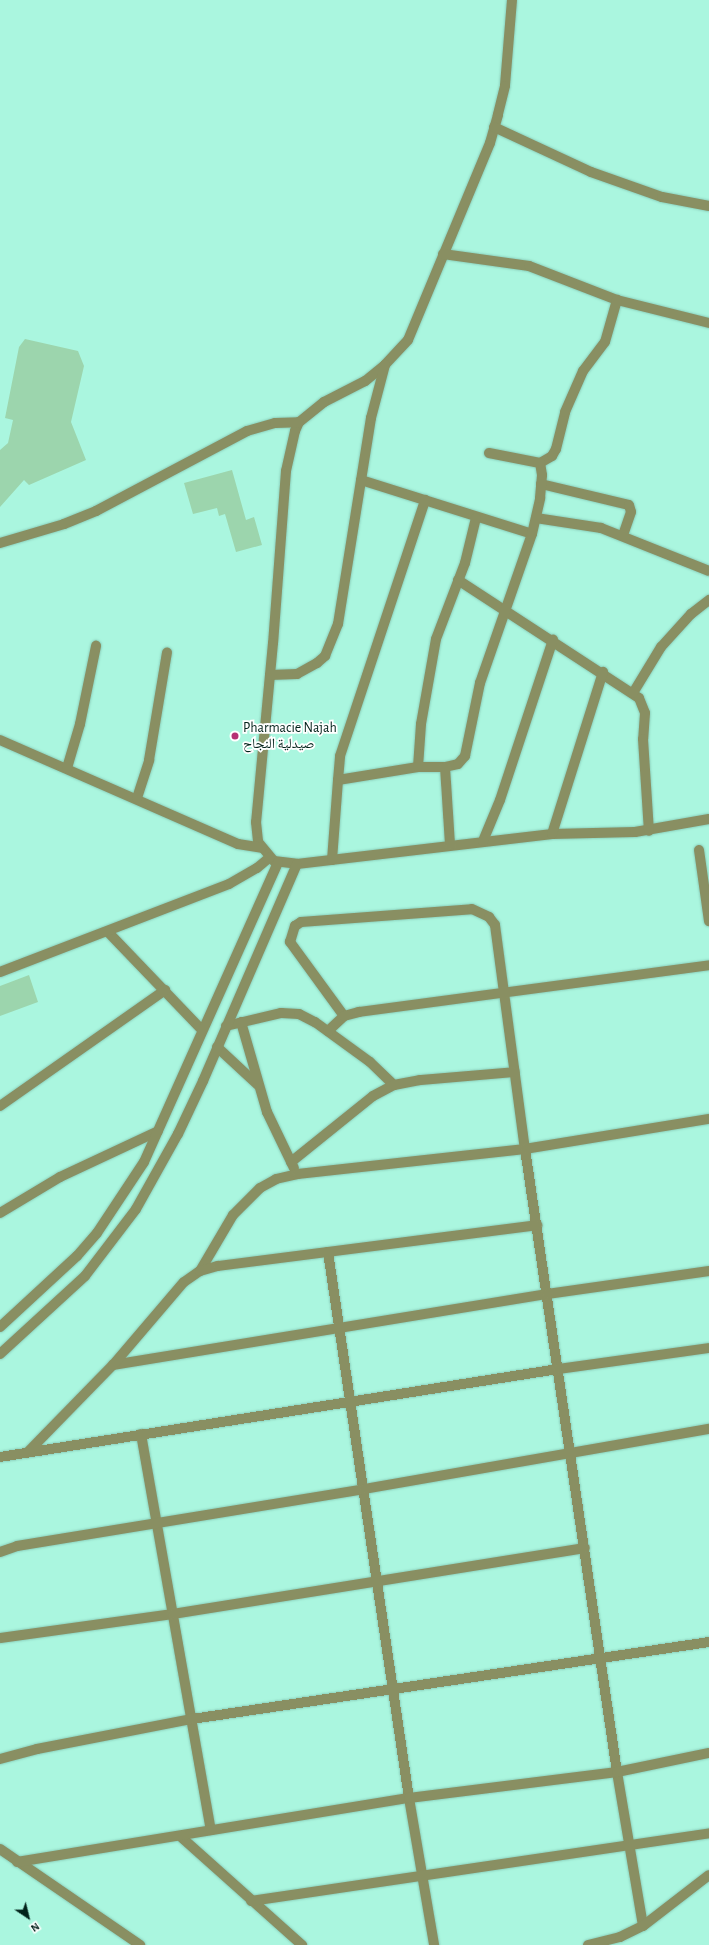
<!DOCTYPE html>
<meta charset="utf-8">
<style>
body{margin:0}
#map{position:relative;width:709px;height:1945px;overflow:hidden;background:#aaf6df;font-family:"Alegreya Sans","Noto Naskh Arabic",sans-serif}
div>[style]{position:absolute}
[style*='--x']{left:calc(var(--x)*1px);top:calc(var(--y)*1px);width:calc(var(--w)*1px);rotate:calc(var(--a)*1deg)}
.building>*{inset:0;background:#9cd5ad}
.roads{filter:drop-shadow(0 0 1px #8cd0bc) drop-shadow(0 0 1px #8cd0bc)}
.minor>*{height:10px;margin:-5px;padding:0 5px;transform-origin:5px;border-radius:5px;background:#898f62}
.dots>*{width:11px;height:11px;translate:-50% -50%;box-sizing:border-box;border:2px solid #fff;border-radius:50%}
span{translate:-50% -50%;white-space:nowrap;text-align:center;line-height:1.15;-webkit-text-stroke:3.5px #fff;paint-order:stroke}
.poi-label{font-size:14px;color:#02221a}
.left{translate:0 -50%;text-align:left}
.north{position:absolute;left:8px;top:1897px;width:40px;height:40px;-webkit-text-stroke:3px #fff;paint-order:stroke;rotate:145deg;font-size:11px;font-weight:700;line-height:16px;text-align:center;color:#02221a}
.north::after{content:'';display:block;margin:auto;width:14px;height:18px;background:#02221a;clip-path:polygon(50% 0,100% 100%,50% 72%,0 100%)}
</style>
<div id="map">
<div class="building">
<i style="clip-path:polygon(25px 339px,78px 351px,84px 366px,71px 422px,86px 460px,29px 485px,24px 480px,0 507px,0 450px,8px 443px,13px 420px,5px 418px,19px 347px)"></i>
<i style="clip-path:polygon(232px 470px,246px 520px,254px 517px,262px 545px,236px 552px,225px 514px,219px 516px,217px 508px,193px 514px,184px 483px)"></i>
<i style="clip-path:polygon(29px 975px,38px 1002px,0 1016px,0 986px)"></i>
</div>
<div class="roads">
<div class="minor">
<i style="--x:512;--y:0;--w:86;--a:94.7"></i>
<i style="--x:505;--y:86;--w:30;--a:104"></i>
<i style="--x:498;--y:115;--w:29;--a:106"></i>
<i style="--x:490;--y:143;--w:213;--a:112.6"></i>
<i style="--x:408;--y:340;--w:34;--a:133"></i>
<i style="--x:385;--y:365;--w:26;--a:141"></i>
<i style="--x:365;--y:381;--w:46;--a:152.9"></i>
<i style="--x:324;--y:402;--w:32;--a:141"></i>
<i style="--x:299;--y:422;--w:10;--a:114"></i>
<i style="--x:295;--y:431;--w:41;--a:102.7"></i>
<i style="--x:286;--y:471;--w:172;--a:94.3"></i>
<i style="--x:273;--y:643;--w:180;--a:95.4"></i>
<i style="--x:256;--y:822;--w:20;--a:84"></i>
<i style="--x:258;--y:842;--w:25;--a:50"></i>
<i style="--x:274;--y:861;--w:23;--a:7"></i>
<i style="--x:297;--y:864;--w:257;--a:-6.7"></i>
<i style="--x:552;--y:834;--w:83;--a:-1.4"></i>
<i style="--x:635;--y:832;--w:75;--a:-10"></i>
<i style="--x:494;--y:127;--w:107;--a:24.9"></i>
<i style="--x:591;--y:172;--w:75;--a:19.4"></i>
<i style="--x:662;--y:197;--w:48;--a:10.8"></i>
<i style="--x:443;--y:254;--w:87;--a:7.9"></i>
<i style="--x:529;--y:266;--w:94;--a:21.1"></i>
<i style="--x:617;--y:300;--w:95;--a:14"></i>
<i style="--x:540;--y:463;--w:14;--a:-30"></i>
<i style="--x:552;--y:456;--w:8;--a:-60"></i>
<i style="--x:556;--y:449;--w:38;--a:-76"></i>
<i style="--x:565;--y:412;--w:45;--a:-66.3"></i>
<i style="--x:583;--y:371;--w:36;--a:-53"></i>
<i style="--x:605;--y:342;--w:44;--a:-74.1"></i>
<i style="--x:361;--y:480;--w:179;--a:17.5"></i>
<i style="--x:541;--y:484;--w:90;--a:13.4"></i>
<i style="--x:629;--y:505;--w:7;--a:74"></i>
<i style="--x:631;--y:512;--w:24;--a:109"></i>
<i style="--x:536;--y:518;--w:66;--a:8.7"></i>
<i style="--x:601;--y:528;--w:116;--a:21.7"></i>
<i style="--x:0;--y:543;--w:67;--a:-16.5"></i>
<i style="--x:64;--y:524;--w:35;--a:-22"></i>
<i style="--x:96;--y:511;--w:171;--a:-27.9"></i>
<i style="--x:247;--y:431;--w:29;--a:-16"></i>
<i style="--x:275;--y:423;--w:24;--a:-2"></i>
<i style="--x:458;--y:580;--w:216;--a:33.1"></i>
<i style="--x:639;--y:698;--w:16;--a:68"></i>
<i style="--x:645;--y:713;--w:26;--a:94"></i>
<i style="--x:643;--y:739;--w:92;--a:86.3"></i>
<i style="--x:270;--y:675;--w:27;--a:-2"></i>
<i style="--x:297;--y:674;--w:23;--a:-29"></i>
<i style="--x:317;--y:663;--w:11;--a:-41"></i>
<i style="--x:325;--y:656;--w:35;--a:-68"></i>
<i style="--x:338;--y:624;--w:209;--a:-80.9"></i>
<i style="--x:371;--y:418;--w:55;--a:-75.2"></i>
<i style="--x:633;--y:693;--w:54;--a:-58.7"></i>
<i style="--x:661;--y:647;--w:45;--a:-47.7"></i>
<i style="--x:691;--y:614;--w:23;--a:-38"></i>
<i style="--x:0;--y:740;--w:260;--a:23.6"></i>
<i style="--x:238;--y:844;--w:24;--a:9"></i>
<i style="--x:418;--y:767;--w:43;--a:-86"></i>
<i style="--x:421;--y:724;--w:86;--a:-80"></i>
<i style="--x:436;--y:639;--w:81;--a:-69.1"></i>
<i style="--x:465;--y:563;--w:46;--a:-76.3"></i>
<i style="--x:445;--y:767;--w:13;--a:-13"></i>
<i style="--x:458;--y:764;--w:11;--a:-49"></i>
<i style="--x:465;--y:756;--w:75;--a:-78.4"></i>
<i style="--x:480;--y:683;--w:158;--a:-70.8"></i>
<i style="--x:532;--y:534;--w:37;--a:-77"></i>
<i style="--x:540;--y:498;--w:23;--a:-85"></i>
<i style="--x:542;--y:475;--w:12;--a:-99"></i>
<i style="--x:540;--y:463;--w:52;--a:-168.9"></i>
<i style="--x:67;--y:768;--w:46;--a:-73.5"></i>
<i style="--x:80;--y:724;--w:80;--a:-78.4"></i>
<i style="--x:338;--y:780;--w:24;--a:-85"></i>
<i style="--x:340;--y:756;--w:270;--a:-71.6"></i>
<i style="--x:137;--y:798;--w:40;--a:-72"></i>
<i style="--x:149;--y:760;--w:109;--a:-80.5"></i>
<i style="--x:552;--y:834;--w:170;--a:-72.5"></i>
<i style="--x:483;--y:841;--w:44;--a:-67.5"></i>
<i style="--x:500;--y:800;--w:169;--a:-71.7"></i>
<i style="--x:699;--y:850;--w:72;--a:82"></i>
<i style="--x:332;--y:860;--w:80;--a:-85.7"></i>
<i style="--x:338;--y:780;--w:81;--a:-9.2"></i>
<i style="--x:418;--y:767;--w:27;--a:0"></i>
<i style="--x:445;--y:767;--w:78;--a:86.3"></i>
<i style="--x:108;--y:932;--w:136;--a:46.2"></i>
<i style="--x:0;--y:972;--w:245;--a:-21"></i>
<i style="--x:229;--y:884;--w:32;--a:-30"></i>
<i style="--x:257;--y:868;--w:16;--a:-40"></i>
<i style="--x:344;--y:1016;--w:92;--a:-126.1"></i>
<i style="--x:290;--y:942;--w:17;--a:-73"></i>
<i style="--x:295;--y:926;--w:7;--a:-34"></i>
<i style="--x:301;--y:922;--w:171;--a:-4.3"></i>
<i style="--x:472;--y:909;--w:19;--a:25"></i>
<i style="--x:489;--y:917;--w:10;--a:53"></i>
<i style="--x:495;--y:925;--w:226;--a:82.4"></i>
<i style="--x:525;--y:1149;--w:630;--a:81.6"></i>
<i style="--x:617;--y:1772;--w:156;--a:80.4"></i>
<i style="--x:241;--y:1022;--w:94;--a:73.9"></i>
<i style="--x:267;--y:1112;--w:62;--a:64.3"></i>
<i style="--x:226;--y:1026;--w:57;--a:-13.3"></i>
<i style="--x:281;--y:1013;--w:18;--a:3"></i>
<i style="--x:299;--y:1014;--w:18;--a:27"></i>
<i style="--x:315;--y:1022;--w:68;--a:36"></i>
<i style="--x:370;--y:1062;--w:33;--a:44"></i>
<i style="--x:328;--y:1031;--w:22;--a:-43"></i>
<i style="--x:344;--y:1016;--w:16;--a:-15"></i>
<i style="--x:359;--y:1012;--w:353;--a:-7.6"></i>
<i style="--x:217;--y:1047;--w:56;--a:42.8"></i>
<i style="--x:0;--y:1106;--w:202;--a:-35.1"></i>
<i style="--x:291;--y:1162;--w:105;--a:-38.8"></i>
<i style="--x:373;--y:1096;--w:24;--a:-28"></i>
<i style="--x:394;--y:1085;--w:26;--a:-11"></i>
<i style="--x:420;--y:1080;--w:95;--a:-4.8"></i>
<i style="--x:0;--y:1213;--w:70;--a:-31"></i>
<i style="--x:60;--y:1177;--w:108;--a:-25.1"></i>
<i style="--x:328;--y:1252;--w:552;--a:81.56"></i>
<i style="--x:409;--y:1798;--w:149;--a:80.3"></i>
<i style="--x:200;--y:1271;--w:65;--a:-59.5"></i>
<i style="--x:233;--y:1215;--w:38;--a:-45"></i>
<i style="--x:260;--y:1188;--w:18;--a:-29"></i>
<i style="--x:276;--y:1179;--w:23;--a:-13"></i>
<i style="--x:298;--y:1174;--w:228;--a:-6.3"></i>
<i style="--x:525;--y:1149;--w:186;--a:-9.3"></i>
<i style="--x:0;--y:1327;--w:105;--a:-42.7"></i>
<i style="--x:77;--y:1256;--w:30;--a:-49"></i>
<i style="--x:97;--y:1233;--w:85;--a:-56.5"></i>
<i style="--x:144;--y:1162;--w:328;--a:-65.9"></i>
<i style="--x:0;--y:1354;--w:115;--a:-42.5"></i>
<i style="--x:85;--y:1276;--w:84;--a:-52.7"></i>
<i style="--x:136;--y:1209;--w:86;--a:-60.8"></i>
<i style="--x:178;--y:1134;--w:59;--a:-64.7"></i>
<i style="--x:203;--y:1081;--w:236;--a:-66.6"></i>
<i style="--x:113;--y:1365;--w:440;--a:-9.3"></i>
<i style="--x:547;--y:1294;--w:164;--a:-8.1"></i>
<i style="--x:141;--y:1434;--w:402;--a:80"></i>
<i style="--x:28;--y:1452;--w:122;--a:-45.7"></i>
<i style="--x:113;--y:1365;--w:109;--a:-49.5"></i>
<i style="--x:184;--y:1282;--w:19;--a:-35"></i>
<i style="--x:200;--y:1271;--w:19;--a:-16"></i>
<i style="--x:218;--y:1266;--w:322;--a:-7.3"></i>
<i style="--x:0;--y:1457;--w:565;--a:-8.96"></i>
<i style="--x:558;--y:1369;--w:152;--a:-7.9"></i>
<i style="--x:0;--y:1552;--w:18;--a:-19"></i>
<i style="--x:17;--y:1546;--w:352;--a:-9.3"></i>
<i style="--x:364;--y:1489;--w:350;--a:-9.9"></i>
<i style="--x:0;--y:1638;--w:175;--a:-7.9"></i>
<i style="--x:173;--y:1614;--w:417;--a:-9.1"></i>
<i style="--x:0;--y:1759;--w:38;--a:-15"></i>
<i style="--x:37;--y:1749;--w:158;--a:-11"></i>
<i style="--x:192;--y:1719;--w:523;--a:-8.47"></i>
<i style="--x:180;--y:1836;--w:164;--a:41.8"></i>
<i style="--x:0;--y:1849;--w:170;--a:34.4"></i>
<i style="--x:17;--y:1862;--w:397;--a:-9.3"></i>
<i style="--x:409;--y:1798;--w:210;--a:-7.1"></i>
<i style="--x:617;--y:1772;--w:94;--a:-11.7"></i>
<i style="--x:251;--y:1901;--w:463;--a:-8.4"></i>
<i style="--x:588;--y:1945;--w:33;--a:-14"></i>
<i style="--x:620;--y:1937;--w:25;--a:-26"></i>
<i style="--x:643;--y:1926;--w:83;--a:-37.7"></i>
</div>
</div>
<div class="dots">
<i style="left:235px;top:736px;background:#b63074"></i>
</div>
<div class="poi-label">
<span class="left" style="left:243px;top:736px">Pharmacie Najah<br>صيدلية النجاح</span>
</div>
<div class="north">N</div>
</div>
